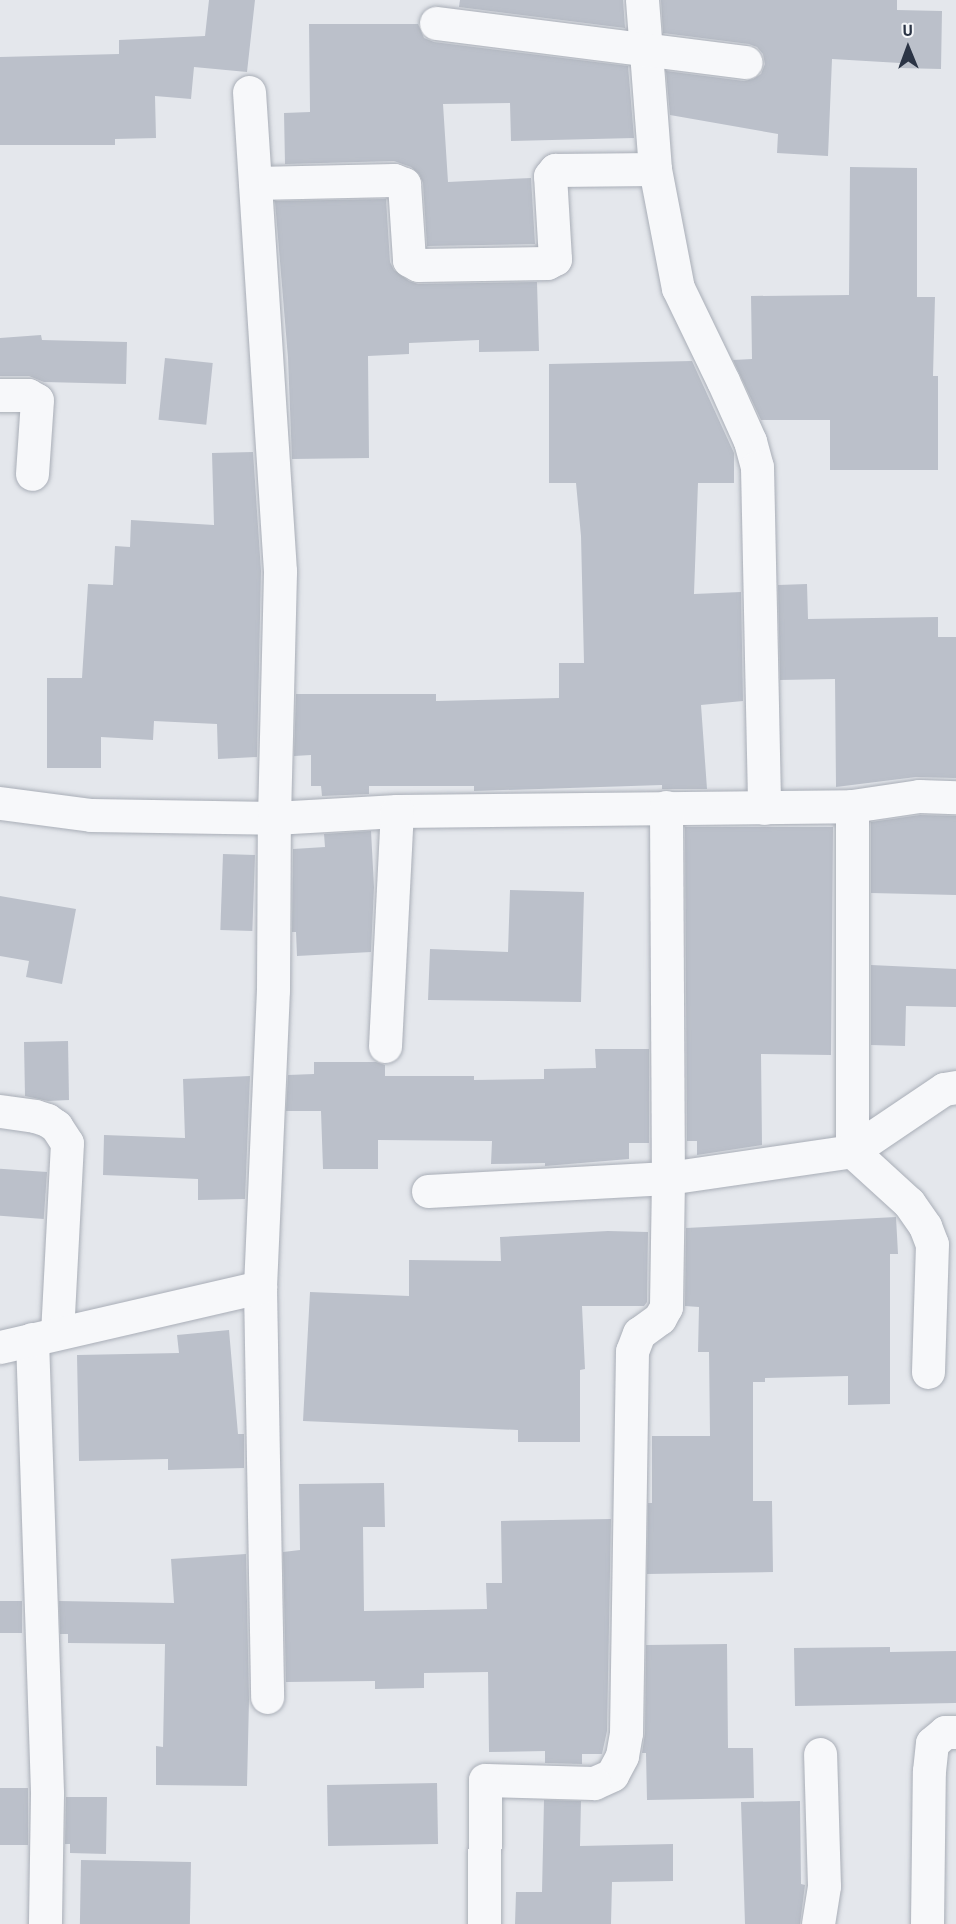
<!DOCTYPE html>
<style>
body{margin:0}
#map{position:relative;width:956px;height:1924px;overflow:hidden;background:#e4e7ec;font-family:Barlow,sans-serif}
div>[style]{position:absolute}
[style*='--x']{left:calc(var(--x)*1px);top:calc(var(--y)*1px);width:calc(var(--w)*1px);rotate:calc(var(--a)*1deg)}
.building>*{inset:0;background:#bbc0ca;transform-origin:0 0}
.roads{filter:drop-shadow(0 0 2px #a9aeb7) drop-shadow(0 0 2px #a9aeb7)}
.minor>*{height:33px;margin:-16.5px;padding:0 16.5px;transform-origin:16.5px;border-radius:16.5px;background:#f7f8fa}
span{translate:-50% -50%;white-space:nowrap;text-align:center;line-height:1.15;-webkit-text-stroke:4.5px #f4f6f9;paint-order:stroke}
.north{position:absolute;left:878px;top:18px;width:60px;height:60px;-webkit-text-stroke:4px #f4f6f9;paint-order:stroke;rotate:359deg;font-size:16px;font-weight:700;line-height:24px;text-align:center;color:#2b3445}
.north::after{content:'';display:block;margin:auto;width:21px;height:27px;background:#2b3445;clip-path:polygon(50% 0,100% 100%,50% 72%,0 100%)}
</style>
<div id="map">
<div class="building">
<i style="clip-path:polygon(209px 0,255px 0,247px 72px,194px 67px,191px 99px,155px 96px,156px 138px,115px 139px,115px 145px,0 145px,0 57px,119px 54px,119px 40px,205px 36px)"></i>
<i style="clip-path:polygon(460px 0,623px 0,625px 28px,459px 7px)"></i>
<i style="clip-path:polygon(661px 0,897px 0,897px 10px,942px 11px,941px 69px,899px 68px,900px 63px,832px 59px,828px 156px,777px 153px,778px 134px,670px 115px,666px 71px,744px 81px,753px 79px,761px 74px,765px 64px,763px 54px,757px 47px,749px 44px,663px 33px)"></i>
<i style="clip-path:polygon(309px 24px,418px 24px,424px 38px,434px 42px,628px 66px,634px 138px,511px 141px,510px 103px,443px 104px,448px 182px,531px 178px,535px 244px,427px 246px,423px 183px,419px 174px,411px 167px,394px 161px,285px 164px,284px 113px,310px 112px)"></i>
<i style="clip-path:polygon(850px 167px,917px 168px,917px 297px,935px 297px,933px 376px,938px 376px,938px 470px,830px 470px,830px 420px,761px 420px,733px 360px,752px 359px,751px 296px,849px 295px)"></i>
<i style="clip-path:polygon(386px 199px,390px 262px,394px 270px,409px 281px,418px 284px,537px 282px,539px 351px,479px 352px,479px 340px,409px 343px,409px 354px,368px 356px,369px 458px,292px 459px,288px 358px,275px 201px)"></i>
<i style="clip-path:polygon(41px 335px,42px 340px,127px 342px,126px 384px,44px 382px,29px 376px,0 376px,0 338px)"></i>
<i style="left:165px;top:358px;width:48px;height:62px;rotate:6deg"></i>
<i style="clip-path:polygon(692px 361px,734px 453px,734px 483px,698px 483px,694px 594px,741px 592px,743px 701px,701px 705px,707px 789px,662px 789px,662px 785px,474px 791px,474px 786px,369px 786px,369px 794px,322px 796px,321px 786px,311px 786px,311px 755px,294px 756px,296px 694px,436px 694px,436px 701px,559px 698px,559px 663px,584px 663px,581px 536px,576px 483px,549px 483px,549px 364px)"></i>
<i style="clip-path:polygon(253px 452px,261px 571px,257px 757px,218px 759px,217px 724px,154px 721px,153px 740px,101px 737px,101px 768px,47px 768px,47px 678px,82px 678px,88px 584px,113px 585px,115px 546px,130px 547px,131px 520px,214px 525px,212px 453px)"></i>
<i style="clip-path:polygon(807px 584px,808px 619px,938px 617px,938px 637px,956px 637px,956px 778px,916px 777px,836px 787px,835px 679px,780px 680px,778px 585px)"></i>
<i style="clip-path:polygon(920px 815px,956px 816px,956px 895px,871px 893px,871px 822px)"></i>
<i style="clip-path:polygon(685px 827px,833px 827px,831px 1055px,761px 1054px,762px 1145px,697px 1155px,697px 1141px,687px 1141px)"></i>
<i style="clip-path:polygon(371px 831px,374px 887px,371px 952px,297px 956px,296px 932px,292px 932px,293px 849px,325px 847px,324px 834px)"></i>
<i style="left:223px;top:854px;width:32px;height:76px;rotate:2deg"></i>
<i style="clip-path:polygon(510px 890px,584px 892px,581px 1002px,428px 1000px,430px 949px,508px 952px)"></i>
<i style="clip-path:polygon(0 896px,76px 909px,62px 984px,26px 977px,29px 961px,0 956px)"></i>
<i style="clip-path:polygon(871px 965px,956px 969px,956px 1007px,906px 1006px,905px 1046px,871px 1045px)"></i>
<i style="clip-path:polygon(68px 1041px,69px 1100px,48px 1101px,25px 1096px,24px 1042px)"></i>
<i style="clip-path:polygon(595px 1049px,649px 1049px,649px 1143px,629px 1143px,629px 1159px,545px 1166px,545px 1163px,491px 1164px,492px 1141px,378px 1140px,378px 1169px,323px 1169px,321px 1111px,286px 1111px,288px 1075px,314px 1074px,314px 1062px,376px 1062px,385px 1065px,385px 1076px,474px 1076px,474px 1080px,544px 1079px,544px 1069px,596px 1068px)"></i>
<i style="clip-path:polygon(250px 1076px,245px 1199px,198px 1200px,198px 1179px,103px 1175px,104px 1135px,185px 1138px,183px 1079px)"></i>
<i style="left:47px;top:1172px;width:47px;height:47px;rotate:94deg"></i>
<i style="clip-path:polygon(896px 1217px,898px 1254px,890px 1254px,890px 1404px,848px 1405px,848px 1376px,765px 1378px,765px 1382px,753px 1382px,753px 1501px,772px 1501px,773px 1572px,647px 1574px,648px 1503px,652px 1503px,652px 1436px,710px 1436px,709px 1352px,698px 1352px,699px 1307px,685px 1306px,686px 1228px)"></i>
<i style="clip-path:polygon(608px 1231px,648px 1232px,647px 1302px,644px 1306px,582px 1306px,585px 1369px,580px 1370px,580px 1442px,518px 1442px,518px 1430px,303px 1421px,310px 1292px,409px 1296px,409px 1260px,501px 1261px,500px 1237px)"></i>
<i style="clip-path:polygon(229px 1330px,238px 1434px,244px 1434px,244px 1468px,168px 1470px,168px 1459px,79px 1461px,77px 1355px,179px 1353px,177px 1335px)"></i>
<i style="clip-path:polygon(384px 1483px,385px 1527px,363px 1527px,364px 1611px,487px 1609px,486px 1583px,502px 1583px,501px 1521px,611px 1519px,607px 1731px,602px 1754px,582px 1754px,582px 1764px,545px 1763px,545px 1751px,489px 1752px,488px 1672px,424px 1673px,424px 1688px,375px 1689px,375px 1681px,286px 1682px,283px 1552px,300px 1550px,299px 1484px)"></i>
<i style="clip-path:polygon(246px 1554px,249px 1700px,247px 1786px,156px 1785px,156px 1746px,163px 1747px,165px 1644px,68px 1643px,68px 1634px,60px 1634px,59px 1601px,174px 1603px,171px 1559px)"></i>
<i style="left:0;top:1601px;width:22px;height:32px"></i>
<i style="clip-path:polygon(727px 1644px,728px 1748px,753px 1748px,754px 1798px,647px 1800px,646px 1753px,642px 1753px,645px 1733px,646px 1645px)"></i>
<i style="clip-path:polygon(890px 1647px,890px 1652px,956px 1651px,956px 1703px,795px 1706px,794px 1648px)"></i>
<i style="left:437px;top:1783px;width:61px;height:110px;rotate:89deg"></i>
<i style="left:0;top:1788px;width:28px;height:57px"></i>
<i style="clip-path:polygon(66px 1797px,107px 1797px,106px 1854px,70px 1853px,70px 1844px,65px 1844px)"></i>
<i style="clip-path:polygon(544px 1800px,581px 1801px,580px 1846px,673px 1844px,673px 1881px,612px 1882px,611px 1924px,515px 1924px,516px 1892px,542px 1892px)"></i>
<i style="clip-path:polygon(800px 1801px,801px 1884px,805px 1885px,800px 1924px,745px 1924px,741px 1802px)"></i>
<i style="left:81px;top:1860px;width:110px;height:64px;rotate:1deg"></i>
</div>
<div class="roads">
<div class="minor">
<i style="--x:642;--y:0;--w:169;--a:85.6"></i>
<i style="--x:655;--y:169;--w:121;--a:79.1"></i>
<i style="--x:678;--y:288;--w:103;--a:64.2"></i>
<i style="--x:723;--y:381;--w:66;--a:65.8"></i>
<i style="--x:750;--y:441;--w:27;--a:75"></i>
<i style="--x:757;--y:467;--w:341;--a:88.8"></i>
<i style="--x:436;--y:23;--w:312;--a:7.2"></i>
<i style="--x:255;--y:183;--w:139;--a:-1.2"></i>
<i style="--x:394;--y:180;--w:11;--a:22"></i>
<i style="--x:404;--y:184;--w:76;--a:86.2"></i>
<i style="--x:409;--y:260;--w:10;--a:29"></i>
<i style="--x:418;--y:265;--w:129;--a:-0.9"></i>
<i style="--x:547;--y:263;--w:9;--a:-27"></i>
<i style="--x:555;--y:259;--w:83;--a:-93.4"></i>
<i style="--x:550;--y:176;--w:8;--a:-50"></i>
<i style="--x:555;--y:170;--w:100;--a:-0.6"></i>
<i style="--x:0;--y:395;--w:28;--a:0"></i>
<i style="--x:28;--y:395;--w:10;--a:29"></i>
<i style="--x:37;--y:400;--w:74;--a:93.9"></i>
<i style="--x:0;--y:803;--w:92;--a:7.5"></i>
<i style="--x:91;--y:815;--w:183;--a:0.9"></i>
<i style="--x:274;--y:818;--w:123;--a:-3.3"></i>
<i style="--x:397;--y:811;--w:455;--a:-0.6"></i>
<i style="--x:852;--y:806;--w:68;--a:-8.5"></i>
<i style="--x:919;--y:796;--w:37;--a:2"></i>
<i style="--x:852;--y:806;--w:345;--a:90"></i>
<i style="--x:852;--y:1151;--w:77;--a:42.4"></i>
<i style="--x:909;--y:1203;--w:28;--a:55"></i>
<i style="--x:925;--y:1226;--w:19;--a:69"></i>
<i style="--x:932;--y:1244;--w:128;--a:91.8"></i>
<i style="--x:666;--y:807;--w:371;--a:89.7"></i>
<i style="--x:668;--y:1178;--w:186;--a:-8.3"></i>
<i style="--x:852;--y:1151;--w:111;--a:-34"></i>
<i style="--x:944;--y:1089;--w:12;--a:-9"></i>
<i style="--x:385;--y:1046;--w:235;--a:-87.1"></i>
<i style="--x:0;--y:1111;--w:35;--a:8"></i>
<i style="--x:35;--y:1116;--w:13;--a:18"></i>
<i style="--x:47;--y:1120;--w:11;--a:34"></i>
<i style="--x:56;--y:1126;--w:20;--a:57"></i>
<i style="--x:67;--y:1143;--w:190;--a:93"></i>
<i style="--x:428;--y:1191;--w:240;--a:-3.1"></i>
<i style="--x:668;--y:1178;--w:129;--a:90.9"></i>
<i style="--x:666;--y:1307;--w:13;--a:119"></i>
<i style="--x:660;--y:1318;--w:26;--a:144"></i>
<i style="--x:639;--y:1333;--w:19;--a:111"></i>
<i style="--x:632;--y:1351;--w:382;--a:90.9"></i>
<i style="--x:626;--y:1733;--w:23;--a:100"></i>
<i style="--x:622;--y:1756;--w:21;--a:118"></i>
<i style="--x:612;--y:1775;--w:20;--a:156"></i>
<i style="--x:594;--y:1783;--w:109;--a:-178.4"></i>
<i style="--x:485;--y:1780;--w:144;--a:90.4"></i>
<i style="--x:260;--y:1287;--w:410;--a:89"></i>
<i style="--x:32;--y:1339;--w:455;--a:88.1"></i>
<i style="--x:47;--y:1794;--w:130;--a:90.9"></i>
<i style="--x:0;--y:1347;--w:267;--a:-13"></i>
<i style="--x:260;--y:1287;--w:297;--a:-87.5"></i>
<i style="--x:273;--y:990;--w:172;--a:-89.7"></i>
<i style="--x:274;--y:818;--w:247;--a:-88.6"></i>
<i style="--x:280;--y:571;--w:480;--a:-93.7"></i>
<i style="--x:818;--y:1924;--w:38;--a:-81"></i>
<i style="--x:824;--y:1886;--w:132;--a:-91.7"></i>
<i style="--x:927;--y:1924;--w:153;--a:-89.3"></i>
<i style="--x:929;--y:1771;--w:28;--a:-84"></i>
<i style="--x:932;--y:1743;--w:17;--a:-40"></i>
<i style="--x:945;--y:1732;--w:11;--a:0"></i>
</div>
</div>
<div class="north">U</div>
</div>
